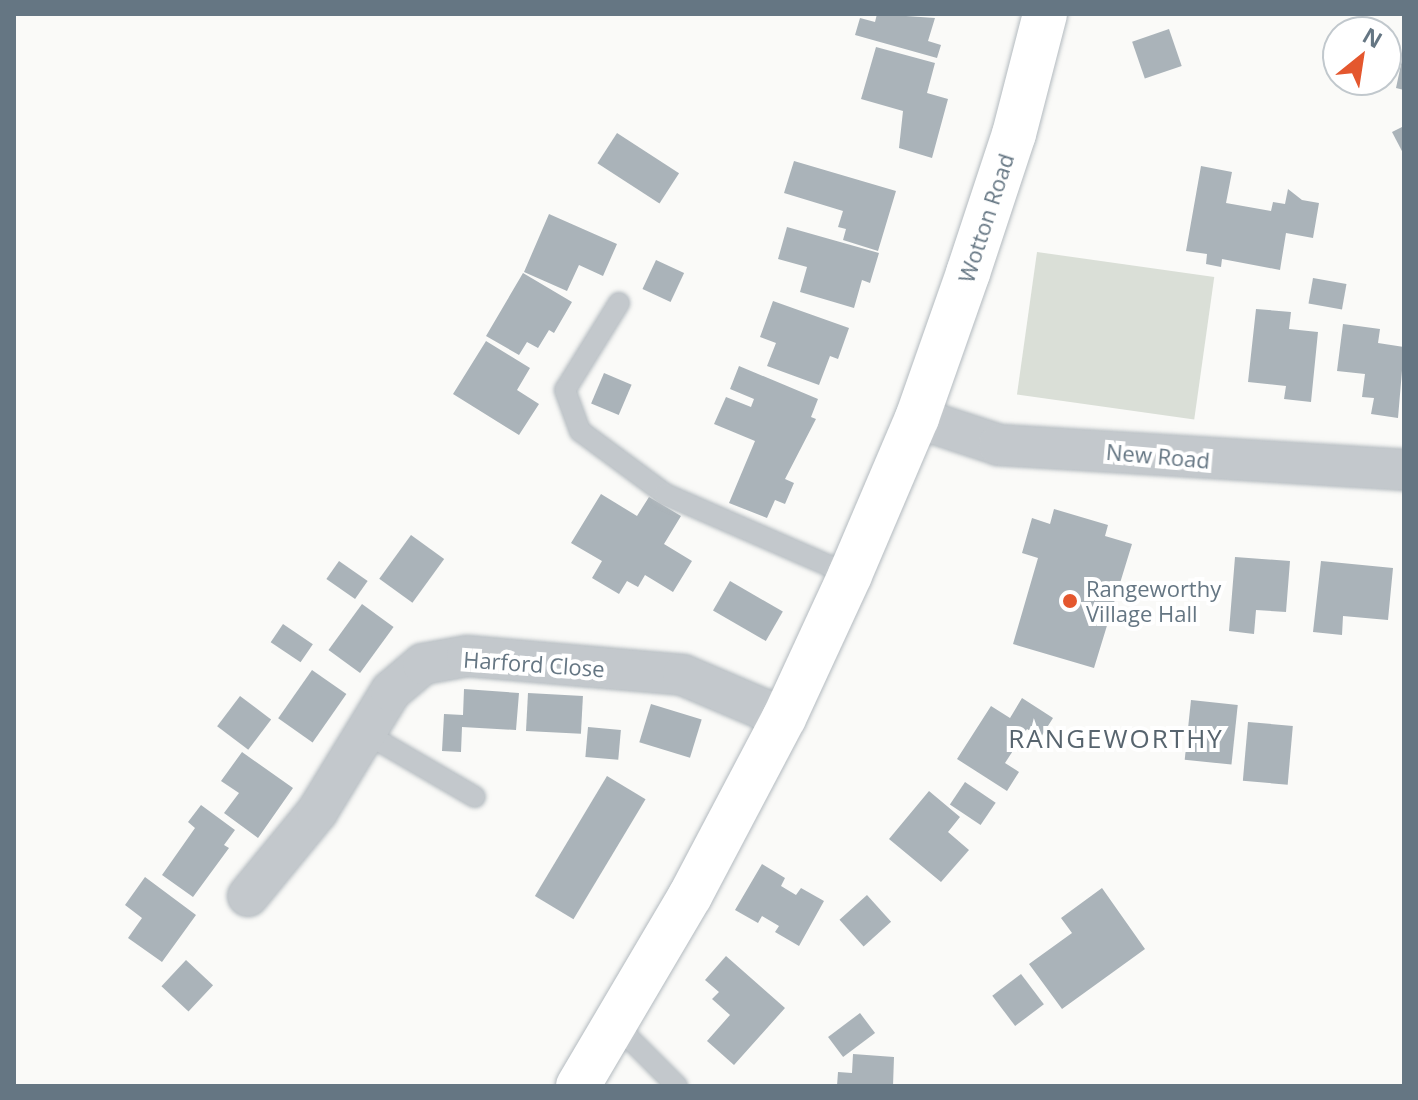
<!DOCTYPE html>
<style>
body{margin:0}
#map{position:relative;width:1418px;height:1100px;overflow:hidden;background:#fafaf8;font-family:"Open Sans",sans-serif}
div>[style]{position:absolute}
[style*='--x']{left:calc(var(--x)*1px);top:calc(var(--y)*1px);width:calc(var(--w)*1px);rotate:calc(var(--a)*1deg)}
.green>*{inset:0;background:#dadfd7;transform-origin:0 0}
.building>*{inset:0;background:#aab3b9;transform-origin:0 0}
.roads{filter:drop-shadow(0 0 2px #b3babf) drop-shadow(0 0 2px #b3babf)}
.service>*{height:20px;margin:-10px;padding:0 10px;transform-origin:10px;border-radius:10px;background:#c3c8cc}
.minor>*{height:40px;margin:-20px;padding:0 20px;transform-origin:20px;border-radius:20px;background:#c3c8cc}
.secondary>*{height:44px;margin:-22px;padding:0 22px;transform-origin:22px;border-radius:22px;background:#fff}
.dots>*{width:22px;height:22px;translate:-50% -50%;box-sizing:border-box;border:4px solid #fff;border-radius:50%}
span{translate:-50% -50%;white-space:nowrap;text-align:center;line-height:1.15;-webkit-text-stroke:8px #fff;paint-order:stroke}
.street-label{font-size:22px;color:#657683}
.poi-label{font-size:22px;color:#657683}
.left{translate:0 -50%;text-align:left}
.quarter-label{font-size:26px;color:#57646e;letter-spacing:2px}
.frame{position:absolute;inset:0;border:16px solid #657683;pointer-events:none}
.north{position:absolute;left:1322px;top:16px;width:80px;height:80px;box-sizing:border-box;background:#fff;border:2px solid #c1c8cd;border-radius:50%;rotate:30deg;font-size:22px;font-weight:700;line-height:32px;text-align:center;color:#657683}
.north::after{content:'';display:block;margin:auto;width:28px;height:36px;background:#e4572e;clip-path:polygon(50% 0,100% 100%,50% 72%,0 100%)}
</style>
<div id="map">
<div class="green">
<i style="left:1037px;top:252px;width:179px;height:144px;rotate:8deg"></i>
</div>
<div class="building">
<i style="clip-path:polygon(877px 14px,935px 18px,928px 41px,941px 45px,937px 58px,855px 35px,860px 18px,875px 22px)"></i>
<i style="left:1169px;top:29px;width:39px;height:39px;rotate:71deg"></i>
<i style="clip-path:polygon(876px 47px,935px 63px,927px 93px,948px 99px,932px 158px,899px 148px,903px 111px,861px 99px)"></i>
<i style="clip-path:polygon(1403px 55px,1404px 55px,1404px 90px,1396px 88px)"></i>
<i style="clip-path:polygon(1404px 126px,1404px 155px,1392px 132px)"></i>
<i style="left:617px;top:133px;width:74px;height:36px;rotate:33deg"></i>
<i style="clip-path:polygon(794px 161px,896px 191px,878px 251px,843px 240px,846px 229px,838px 227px,843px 211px,784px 193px)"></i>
<i style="clip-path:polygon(1201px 166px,1232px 172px,1226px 203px,1271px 211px,1273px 202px,1285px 204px,1288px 189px,1302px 200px,1319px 203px,1313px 238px,1286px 233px,1280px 270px,1222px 259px,1221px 267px,1206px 264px,1207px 254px,1186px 251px)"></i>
<i style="clip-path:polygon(549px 214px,617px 244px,603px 276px,579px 265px,567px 291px,524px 272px)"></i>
<i style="clip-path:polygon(787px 227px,879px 253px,870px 283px,862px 280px,854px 308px,800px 292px,807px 267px,778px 259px)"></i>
<i style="left:656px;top:260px;width:31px;height:32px;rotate:25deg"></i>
<i style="clip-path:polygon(523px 273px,572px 302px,554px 333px,549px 330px,538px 348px,527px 342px,519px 355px,486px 336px)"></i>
<i style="left:1313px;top:278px;width:34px;height:26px;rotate:10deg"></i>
<i style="clip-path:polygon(773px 301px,849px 328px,838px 359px,830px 356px,819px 385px,767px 366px,776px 343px,760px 337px)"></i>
<i style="clip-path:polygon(1256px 309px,1291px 312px,1289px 329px,1318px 332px,1311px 402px,1284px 399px,1286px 386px,1248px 382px)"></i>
<i style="clip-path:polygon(1343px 324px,1380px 329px,1378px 343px,1404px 347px,1398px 418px,1371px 414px,1374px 398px,1362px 397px,1365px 374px,1337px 371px)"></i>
<i style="clip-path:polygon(486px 341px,530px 368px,517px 390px,539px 404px,519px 435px,453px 394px)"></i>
<i style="clip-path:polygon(739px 366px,818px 399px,811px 417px,816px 419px,785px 479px,794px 483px,785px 504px,775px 500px,767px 518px,729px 503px,755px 441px,714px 424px,726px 397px,751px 407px,754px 399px,730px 389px)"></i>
<i style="left:604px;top:373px;width:30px;height:33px;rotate:23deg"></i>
<i style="clip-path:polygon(601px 494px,637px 516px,649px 497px,681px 516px,664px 544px,692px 561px,673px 592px,645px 575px,638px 587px,627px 581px,619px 594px,592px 578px,602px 561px,571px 543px)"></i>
<i style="clip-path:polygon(1054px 509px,1108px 525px,1105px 536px,1132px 544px,1094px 668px,1013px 644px,1038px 558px,1022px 553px,1032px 518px,1050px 524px)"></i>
<i style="left:411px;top:535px;width:41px;height:54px;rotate:36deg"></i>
<i style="clip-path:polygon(1235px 557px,1290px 561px,1286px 612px,1256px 610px,1254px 634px,1229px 631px)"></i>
<i style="left:339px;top:561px;width:35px;height:22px;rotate:35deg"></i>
<i style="clip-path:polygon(1321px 561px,1393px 568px,1388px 620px,1343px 616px,1342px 635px,1313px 632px)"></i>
<i style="left:730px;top:581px;width:61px;height:34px;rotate:30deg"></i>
<i style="left:362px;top:604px;width:39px;height:57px;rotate:36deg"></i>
<i style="left:283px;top:624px;width:36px;height:22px;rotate:34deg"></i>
<i style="left:312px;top:670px;width:42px;height:59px;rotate:35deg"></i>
<i style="clip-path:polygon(464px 689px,519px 693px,516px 730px,462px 727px,461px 752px,442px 751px,444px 714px,463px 715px)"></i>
<i style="left:528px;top:693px;width:55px;height:38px;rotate:3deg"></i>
<i style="left:240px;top:696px;width:39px;height:38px;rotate:37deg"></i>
<i style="clip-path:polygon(1022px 698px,1053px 718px,1041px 737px,1027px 729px,1005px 763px,1019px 772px,1007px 791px,957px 759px,991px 706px,1010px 718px)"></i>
<i style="left:1191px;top:700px;width:47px;height:60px;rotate:6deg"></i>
<i style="left:651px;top:704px;width:53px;height:40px;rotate:17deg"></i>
<i style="left:1248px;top:722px;width:45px;height:59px;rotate:5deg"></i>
<i style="left:588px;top:727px;width:33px;height:30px;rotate:5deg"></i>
<i style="clip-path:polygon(242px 752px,293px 788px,258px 838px,224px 813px,239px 793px,221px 781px)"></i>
<i style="left:607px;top:776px;width:45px;height:140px;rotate:31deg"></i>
<i style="left:965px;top:782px;width:37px;height:27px;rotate:34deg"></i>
<i style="clip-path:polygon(929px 791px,960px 817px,948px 832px,969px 850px,941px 882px,889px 839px)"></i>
<i style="clip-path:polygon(201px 805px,235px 830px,224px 845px,229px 848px,193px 897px,162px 875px,195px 828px,188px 822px)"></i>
<i style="clip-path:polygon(762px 864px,785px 878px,781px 886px,796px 895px,801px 888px,824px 901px,799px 946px,775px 932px,779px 926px,762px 916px,758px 923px,735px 910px)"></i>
<i style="clip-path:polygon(145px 877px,196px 915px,162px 962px,128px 938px,142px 918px,125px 905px)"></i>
<i style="clip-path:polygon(1102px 888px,1145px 949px,1062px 1009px,1029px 964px,1072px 933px,1061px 918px)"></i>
<i style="left:867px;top:895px;width:36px;height:37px;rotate:48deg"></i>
<i style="clip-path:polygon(726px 956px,785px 1008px,734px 1065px,707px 1041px,730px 1015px,712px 999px,719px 992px,705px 980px)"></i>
<i style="left:186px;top:960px;width:37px;height:36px;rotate:43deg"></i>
<i style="left:1021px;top:974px;width:38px;height:36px;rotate:53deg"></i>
<i style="left:860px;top:1013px;width:25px;height:40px;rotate:53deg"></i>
<i style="clip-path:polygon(853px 1054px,894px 1057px,893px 1086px,837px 1086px,838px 1072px,852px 1073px)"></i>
</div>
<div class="roads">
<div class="service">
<i style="--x:619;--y:303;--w:102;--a:121.8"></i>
<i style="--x:565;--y:390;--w:44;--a:69.9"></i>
<i style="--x:580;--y:431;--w:106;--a:36.5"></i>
<i style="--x:665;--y:494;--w:202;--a:23.6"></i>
<i style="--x:365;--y:733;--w:127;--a:30.2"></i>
<i style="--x:615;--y:1024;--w:88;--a:45"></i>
</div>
<div class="minor">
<i style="--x:917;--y:418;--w:86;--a:18.2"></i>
<i style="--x:999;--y:445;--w:406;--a:3.5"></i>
<i style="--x:248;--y:896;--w:109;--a:-50.6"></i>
<i style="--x:317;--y:812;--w:142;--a:-58.6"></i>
<i style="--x:391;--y:691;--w:42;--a:-40.2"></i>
<i style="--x:423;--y:664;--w:45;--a:-10.3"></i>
<i style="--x:467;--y:656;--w:217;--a:5"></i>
<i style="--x:683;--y:675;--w:110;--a:23.1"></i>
</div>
<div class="secondary">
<i style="--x:578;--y:1086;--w:221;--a:-59.5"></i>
<i style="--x:690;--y:896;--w:201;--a:-62.2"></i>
<i style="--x:784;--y:718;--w:157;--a:-65.2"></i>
<i style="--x:850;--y:575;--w:171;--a:-66.9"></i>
<i style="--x:917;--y:418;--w:154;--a:-70.6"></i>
<i style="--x:968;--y:273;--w:146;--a:-71.7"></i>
<i style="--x:1014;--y:134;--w:124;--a:-75.5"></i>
</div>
</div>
<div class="dots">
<i style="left:1070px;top:601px;background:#e4572e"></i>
</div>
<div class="street-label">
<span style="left:986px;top:218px;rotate:-72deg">Wotton Road</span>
<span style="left:1158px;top:456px;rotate:5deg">New Road</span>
<span style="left:534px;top:664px;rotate:4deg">Harford Close</span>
</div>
<div class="poi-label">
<span class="left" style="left:1086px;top:601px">Rangeworthy<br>Village Hall</span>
</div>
<div class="quarter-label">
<span style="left:1116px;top:739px">RANGEWORTHY</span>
</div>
<div class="frame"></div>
<div class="north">N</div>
</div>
